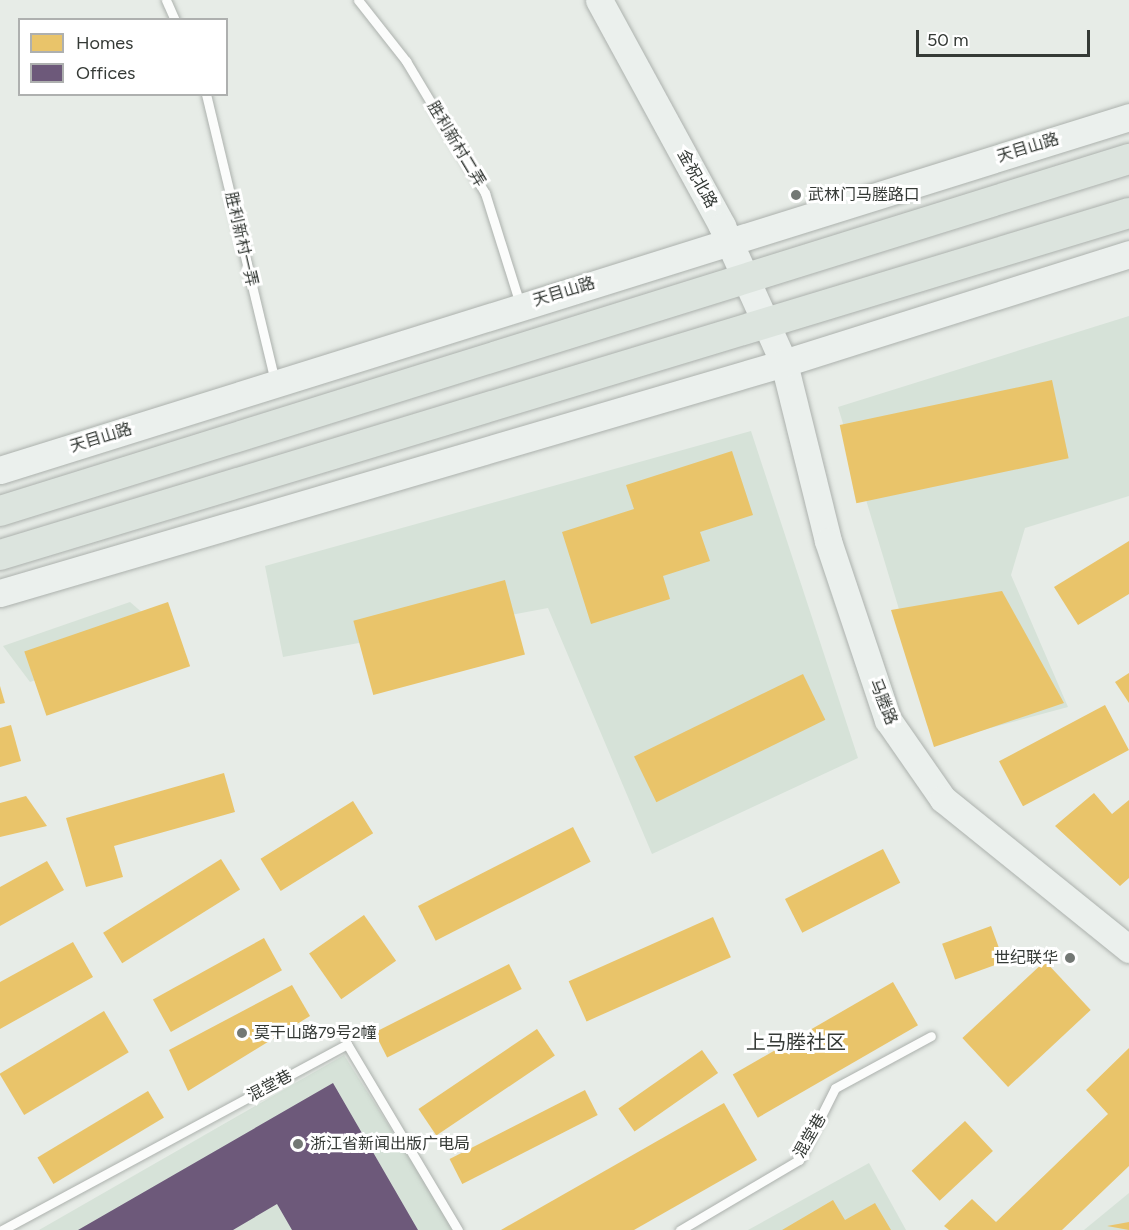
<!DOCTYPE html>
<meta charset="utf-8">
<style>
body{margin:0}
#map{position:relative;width:1129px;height:1230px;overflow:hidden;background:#e7ece7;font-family:Figtree,"Noto Sans SC",sans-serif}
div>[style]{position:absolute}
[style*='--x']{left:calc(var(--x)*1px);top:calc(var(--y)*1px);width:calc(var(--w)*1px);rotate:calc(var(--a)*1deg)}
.built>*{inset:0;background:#d6e2d8}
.homes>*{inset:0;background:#e9c46a;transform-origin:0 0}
.offices>*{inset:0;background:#6d597a}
.roads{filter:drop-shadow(0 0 2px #acb1ad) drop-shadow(0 0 2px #acb1ad)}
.lane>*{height:9px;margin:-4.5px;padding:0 4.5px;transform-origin:4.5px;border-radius:4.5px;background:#fbfcfb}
.secondary>*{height:27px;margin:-13.5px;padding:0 13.5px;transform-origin:13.5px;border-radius:13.5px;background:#ebf0ed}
.primary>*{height:30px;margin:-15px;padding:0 15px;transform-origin:15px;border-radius:15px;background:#dce4de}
.dots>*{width:16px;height:16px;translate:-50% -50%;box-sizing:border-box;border:3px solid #fff;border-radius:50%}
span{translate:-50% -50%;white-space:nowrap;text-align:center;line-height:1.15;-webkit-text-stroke:6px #fff;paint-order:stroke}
.street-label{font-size:16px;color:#353a36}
.poi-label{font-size:16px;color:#353a36}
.left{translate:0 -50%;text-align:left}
.right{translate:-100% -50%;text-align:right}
.quarter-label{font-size:20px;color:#353a36}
.legend{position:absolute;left:18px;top:18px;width:210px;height:78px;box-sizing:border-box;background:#fff;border:2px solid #aeb0af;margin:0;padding:8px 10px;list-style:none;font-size:18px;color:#353a36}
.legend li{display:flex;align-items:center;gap:12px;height:30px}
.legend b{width:30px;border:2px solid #aeb0af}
.scale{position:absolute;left:916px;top:30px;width:174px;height:27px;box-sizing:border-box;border:3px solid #353a36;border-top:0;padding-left:8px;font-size:18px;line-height:21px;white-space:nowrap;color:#353a36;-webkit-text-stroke:4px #fff;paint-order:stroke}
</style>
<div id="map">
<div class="built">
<i style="clip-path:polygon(1129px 316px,1129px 496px,1025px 528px,1011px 575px,1068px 707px,939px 742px,838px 407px)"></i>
<i style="clip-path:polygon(751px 431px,858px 758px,652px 854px,548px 608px,283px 657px,265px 566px)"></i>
<i style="clip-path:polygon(130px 602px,167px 634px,30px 682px,3px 646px)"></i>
<i style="clip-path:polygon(344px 1055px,455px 1230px,39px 1230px)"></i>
<i style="clip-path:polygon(869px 1163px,906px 1230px,748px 1230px)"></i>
<i style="clip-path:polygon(1129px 1193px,1129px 1230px,1084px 1230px)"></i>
</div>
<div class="homes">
<i style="left:1052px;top:380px;width:80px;height:217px;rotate:78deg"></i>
<i style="clip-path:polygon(732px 451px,753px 515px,700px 532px,710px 561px,663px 576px,670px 599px,591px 624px,562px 532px,634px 509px,626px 485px)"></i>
<i style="clip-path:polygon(1129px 541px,1129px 594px,1078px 625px,1054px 587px)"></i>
<i style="left:505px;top:580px;width:77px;height:157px;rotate:75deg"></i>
<i style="clip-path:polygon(1002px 591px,1064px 703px,934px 747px,891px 610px)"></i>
<i style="left:168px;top:602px;width:68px;height:152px;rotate:71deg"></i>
<i style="clip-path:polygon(1129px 673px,1129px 703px,1115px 682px)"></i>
<i style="left:803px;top:674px;width:51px;height:188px;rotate:64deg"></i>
<i style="clip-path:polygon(0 686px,5px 703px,0 704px)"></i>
<i style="left:1105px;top:705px;width:51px;height:120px;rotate:62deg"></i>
<i style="clip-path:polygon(11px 725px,21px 761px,0 767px,0 728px)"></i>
<i style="clip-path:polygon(224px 773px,235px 812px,114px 846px,123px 877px,86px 887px,66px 818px)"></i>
<i style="clip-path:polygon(1094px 793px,1112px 814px,1129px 800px,1129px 878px,1120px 886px,1055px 826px)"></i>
<i style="clip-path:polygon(26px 796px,47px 826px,0 837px,0 803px)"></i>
<i style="left:353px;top:801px;width:38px;height:109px;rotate:58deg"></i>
<i style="left:573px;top:827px;width:39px;height:174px;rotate:63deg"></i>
<i style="left:883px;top:849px;width:38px;height:110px;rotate:63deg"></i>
<i style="left:221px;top:859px;width:36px;height:139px;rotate:58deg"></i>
<i style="clip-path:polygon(47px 861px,64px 890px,0 926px,0 887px)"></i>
<i style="left:364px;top:915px;width:56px;height:67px;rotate:55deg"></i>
<i style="left:713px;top:917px;width:44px;height:158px;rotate:66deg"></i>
<i style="left:991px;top:926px;width:38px;height:52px;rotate:70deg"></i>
<i style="left:264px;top:938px;width:37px;height:127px;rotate:61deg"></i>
<i style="clip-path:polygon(73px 942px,93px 977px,0 1029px,0 982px)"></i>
<i style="left:1045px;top:961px;width:67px;height:113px;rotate:47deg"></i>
<i style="left:509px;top:964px;width:28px;height:151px;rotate:63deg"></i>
<i style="left:893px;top:982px;width:50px;height:185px;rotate:60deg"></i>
<i style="clip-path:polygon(292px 985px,310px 1016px,188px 1091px,169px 1050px)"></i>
<i style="left:104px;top:1011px;width:48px;height:122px;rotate:59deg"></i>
<i style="left:537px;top:1029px;width:32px;height:143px;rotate:56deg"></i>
<i style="clip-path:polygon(1129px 1048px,1129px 1166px,1062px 1230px,949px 1230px,944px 1226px,972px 1199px,996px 1222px,1108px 1114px,1086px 1090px)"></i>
<i style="left:702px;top:1050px;width:28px;height:102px;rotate:55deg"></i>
<i style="left:585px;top:1090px;width:28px;height:152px;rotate:63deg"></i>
<i style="left:148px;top:1091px;width:31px;height:129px;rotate:59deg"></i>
<i style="clip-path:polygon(724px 1103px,757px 1160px,634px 1230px,501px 1230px)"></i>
<i style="left:965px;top:1121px;width:41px;height:73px;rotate:47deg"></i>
<i style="clip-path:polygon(833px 1200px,845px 1220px,875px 1203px,891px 1230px,782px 1230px)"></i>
<i style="clip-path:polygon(1129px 1222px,1129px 1230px,1107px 1226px)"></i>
</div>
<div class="offices">
<i style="clip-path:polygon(333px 1083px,418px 1230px,292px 1230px,277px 1204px,233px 1230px,78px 1230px)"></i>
</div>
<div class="roads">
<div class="lane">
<i style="--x:166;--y:0;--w:22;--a:66"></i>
<i style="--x:358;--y:0;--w:78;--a:51.8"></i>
<i style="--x:406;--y:61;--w:154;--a:59.1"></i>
<i style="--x:485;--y:193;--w:116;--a:72.5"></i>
<i style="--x:206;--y:94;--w:295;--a:76.5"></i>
<i style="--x:2;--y:1230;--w:392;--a:-28.3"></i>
<i style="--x:347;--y:1044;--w:217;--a:59.2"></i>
<i style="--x:680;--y:1230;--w:138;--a:-30.5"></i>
<i style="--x:799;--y:1160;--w:80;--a:-63.4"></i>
<i style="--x:835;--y:1088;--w:109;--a:-28.4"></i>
</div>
<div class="secondary">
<i style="--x:599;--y:0;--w:257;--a:61.4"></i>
<i style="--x:722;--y:226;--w:150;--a:65.7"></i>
<i style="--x:784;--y:363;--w:183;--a:76.1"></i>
<i style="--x:828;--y:541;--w:189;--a:71.5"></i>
<i style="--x:888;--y:720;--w:96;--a:55.2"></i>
<i style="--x:943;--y:799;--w:239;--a:38.9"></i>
<i style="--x:0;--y:470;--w:1183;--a:-17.36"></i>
<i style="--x:0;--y:593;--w:817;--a:-16.35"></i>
<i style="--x:784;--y:363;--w:362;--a:-17.5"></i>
</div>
<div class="primary">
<i style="--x:0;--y:511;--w:1183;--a:-17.32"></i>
<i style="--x:0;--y:555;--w:1180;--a:-16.85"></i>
</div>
</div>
<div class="dots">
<i style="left:796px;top:195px;background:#737874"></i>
<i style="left:1070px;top:958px;background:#737874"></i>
<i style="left:242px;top:1033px;background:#737874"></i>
<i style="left:298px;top:1144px;background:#737874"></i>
</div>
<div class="street-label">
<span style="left:456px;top:144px;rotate:59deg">胜利新村二弄</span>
<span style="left:1028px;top:148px;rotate:-17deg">天目山路</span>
<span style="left:697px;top:179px;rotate:61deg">金祝北路</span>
<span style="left:241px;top:239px;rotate:77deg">胜利新村一弄</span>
<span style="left:564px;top:292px;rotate:-17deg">天目山路</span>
<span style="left:101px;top:438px;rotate:-17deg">天目山路</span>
<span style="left:883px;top:702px;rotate:68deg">马塍路</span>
<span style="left:270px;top:1086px;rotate:-28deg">混堂巷</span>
<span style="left:810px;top:1136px;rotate:-60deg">混堂巷</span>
</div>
<div class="poi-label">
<span class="left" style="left:808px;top:195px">武林门马塍路口</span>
<span class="right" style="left:1058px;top:958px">世纪联华</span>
<span class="left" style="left:254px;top:1033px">莫干山路79号2幢</span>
<span class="left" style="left:310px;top:1144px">浙江省新闻出版广电局</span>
</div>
<div class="quarter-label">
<span style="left:796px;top:1042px">上马塍社区</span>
</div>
<ul class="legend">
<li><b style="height:16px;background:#e9c46a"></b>Homes</li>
<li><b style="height:16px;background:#6d597a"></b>Offices</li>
</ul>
<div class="scale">50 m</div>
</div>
